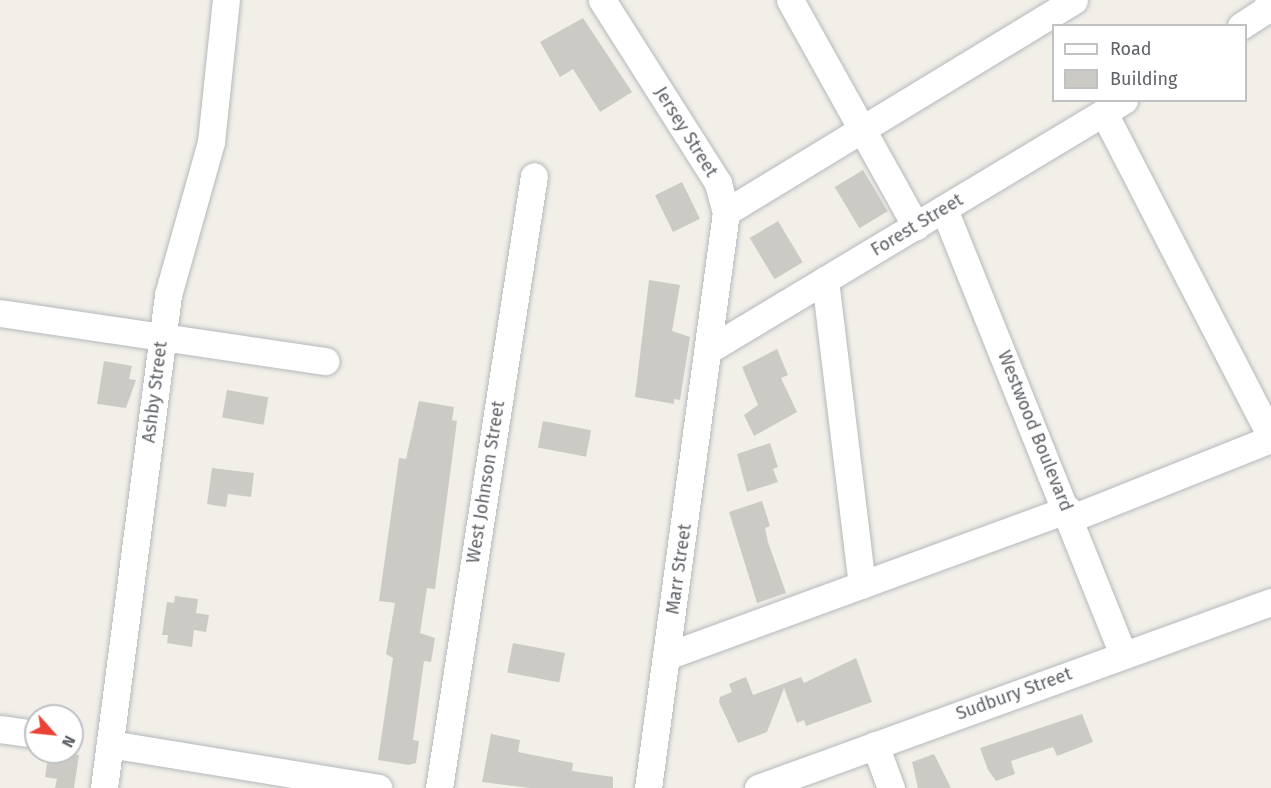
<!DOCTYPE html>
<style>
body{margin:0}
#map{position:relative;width:1271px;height:788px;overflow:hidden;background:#f1efe8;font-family:"Fira Sans",sans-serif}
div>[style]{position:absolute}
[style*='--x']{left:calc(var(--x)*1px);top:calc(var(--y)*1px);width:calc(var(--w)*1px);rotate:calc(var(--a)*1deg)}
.building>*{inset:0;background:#cccac5;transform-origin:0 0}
.roads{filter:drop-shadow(0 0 2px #b5b8bc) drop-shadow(0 0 2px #b5b8bc)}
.minor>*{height:27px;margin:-13.5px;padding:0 13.5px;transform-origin:13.5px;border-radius:13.5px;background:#fff}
span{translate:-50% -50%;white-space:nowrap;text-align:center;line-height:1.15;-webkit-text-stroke:4.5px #fff;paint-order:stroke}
.street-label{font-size:18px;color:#5f6368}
.legend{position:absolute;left:1052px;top:24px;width:195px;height:78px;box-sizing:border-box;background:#fff;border:2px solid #bfc1c3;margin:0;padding:8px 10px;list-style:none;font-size:18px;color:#5f6368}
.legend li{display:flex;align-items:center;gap:12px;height:30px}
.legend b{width:30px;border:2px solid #bfc1c3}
.north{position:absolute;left:24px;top:704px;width:60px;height:60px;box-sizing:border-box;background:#fff;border:2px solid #bfc1c3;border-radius:50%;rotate:117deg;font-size:16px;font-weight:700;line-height:24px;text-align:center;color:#5f6368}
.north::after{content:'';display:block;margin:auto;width:21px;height:27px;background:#ea4335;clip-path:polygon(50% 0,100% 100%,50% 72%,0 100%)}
</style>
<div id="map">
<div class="building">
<i style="clip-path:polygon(583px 18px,632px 92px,600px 112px,573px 69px,560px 77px,540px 42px)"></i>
<i style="left:863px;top:170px;width:48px;height:33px;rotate:59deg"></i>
<i style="left:682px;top:182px;width:41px;height:30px;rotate:64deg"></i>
<i style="left:778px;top:221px;width:48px;height:33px;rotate:59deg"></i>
<i style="clip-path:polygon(649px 280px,680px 285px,672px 331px,690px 337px,680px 400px,674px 399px,674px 404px,635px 397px)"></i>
<i style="clip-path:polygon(777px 349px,788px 375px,781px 378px,797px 412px,754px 436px,744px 415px,758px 405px,742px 367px)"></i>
<i style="clip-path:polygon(104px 361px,132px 366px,129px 379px,136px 380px,126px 408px,97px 404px)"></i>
<i style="left:227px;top:390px;width:42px;height:28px;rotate:10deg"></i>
<i style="clip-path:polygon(419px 401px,454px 407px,452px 420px,457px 421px,435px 589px,427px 588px,420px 633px,435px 638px,431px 662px,424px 661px,413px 740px,419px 741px,416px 763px,409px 765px,378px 760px,393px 658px,386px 654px,395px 603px,379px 601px,399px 458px,406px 459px)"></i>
<i style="left:543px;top:421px;width:49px;height:27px;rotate:11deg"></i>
<i style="clip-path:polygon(770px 443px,778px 467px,773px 469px,778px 482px,747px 492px,737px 454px)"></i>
<i style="clip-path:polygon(212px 468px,254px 473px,251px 497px,228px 494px,226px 507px,207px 504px)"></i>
<i style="clip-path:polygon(762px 501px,770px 526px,765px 528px,768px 542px,786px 593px,757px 603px,729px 512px)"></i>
<i style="clip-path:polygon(175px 596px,198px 599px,196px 613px,209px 615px,206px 632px,194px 630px,192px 647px,167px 643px,168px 635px,162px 635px,167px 602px,174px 603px)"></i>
<i style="left:513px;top:643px;width:53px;height:30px;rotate:11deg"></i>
<i style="clip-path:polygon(856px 658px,872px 702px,806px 726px,804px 720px,797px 723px,784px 688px,767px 732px,738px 743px,719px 702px,720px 697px,732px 692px,729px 684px,746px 677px,753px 695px,801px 677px,804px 683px)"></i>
<i style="clip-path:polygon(1082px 714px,1093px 742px,1057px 756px,1053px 747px,1011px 761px,1015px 774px,996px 781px,988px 770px,980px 748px)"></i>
<i style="clip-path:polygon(491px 734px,520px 740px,518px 752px,573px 763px,572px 771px,613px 777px,613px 788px,530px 788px,482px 782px)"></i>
<i style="clip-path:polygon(49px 752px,79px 755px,74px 788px,55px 788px,57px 779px,45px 777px)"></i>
<i style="clip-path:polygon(934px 754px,951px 788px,918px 788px,912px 762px)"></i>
</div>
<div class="roads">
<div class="minor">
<i style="--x:602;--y:0;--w:217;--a:57.6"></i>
<i style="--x:718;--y:183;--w:30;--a:75"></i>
<i style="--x:726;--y:212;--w:581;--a:97.71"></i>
<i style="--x:790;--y:0;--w:259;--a:60.9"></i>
<i style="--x:1241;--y:26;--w:27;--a:-33"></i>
<i style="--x:1264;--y:11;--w:13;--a:-58"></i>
<i style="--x:1104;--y:113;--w:365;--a:62.7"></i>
<i style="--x:944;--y:209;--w:480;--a:68.1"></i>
<i style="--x:726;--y:212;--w:407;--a:-31.3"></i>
<i style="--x:825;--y:280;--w:307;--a:83.1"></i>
<i style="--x:0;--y:313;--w:329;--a:8.4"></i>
<i style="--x:710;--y:349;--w:483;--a:-31"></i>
<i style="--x:1072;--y:518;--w:214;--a:-21.7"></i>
<i style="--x:667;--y:656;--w:427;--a:-20.1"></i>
<i style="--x:0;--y:729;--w:36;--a:8"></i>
<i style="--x:110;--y:744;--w:272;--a:9.3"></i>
<i style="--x:875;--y:745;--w:46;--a:69.6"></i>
<i style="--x:104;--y:788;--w:497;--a:-82.6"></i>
<i style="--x:168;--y:295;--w:159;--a:-74.3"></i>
<i style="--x:211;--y:142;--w:143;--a:-84"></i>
<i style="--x:439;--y:788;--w:619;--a:-81.18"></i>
<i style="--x:758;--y:788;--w:546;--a:-19.93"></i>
</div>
</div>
<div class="street-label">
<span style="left:686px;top:132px;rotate:58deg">Jersey Street</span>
<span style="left:917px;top:225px;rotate:-31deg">Forest Street</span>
<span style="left:155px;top:392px;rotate:-83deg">Ashby Street</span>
<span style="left:1035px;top:431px;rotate:68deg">Westwood Boulevard</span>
<span style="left:486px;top:482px;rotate:-81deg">West Johnson Street</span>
<span style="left:679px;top:569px;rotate:-82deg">Marr Street</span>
<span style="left:1014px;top:694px;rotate:-20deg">Sudbury Street</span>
</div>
<ul class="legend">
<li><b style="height:8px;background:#fff"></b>Road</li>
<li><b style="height:16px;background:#cccac5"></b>Building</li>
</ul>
<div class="north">N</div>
</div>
